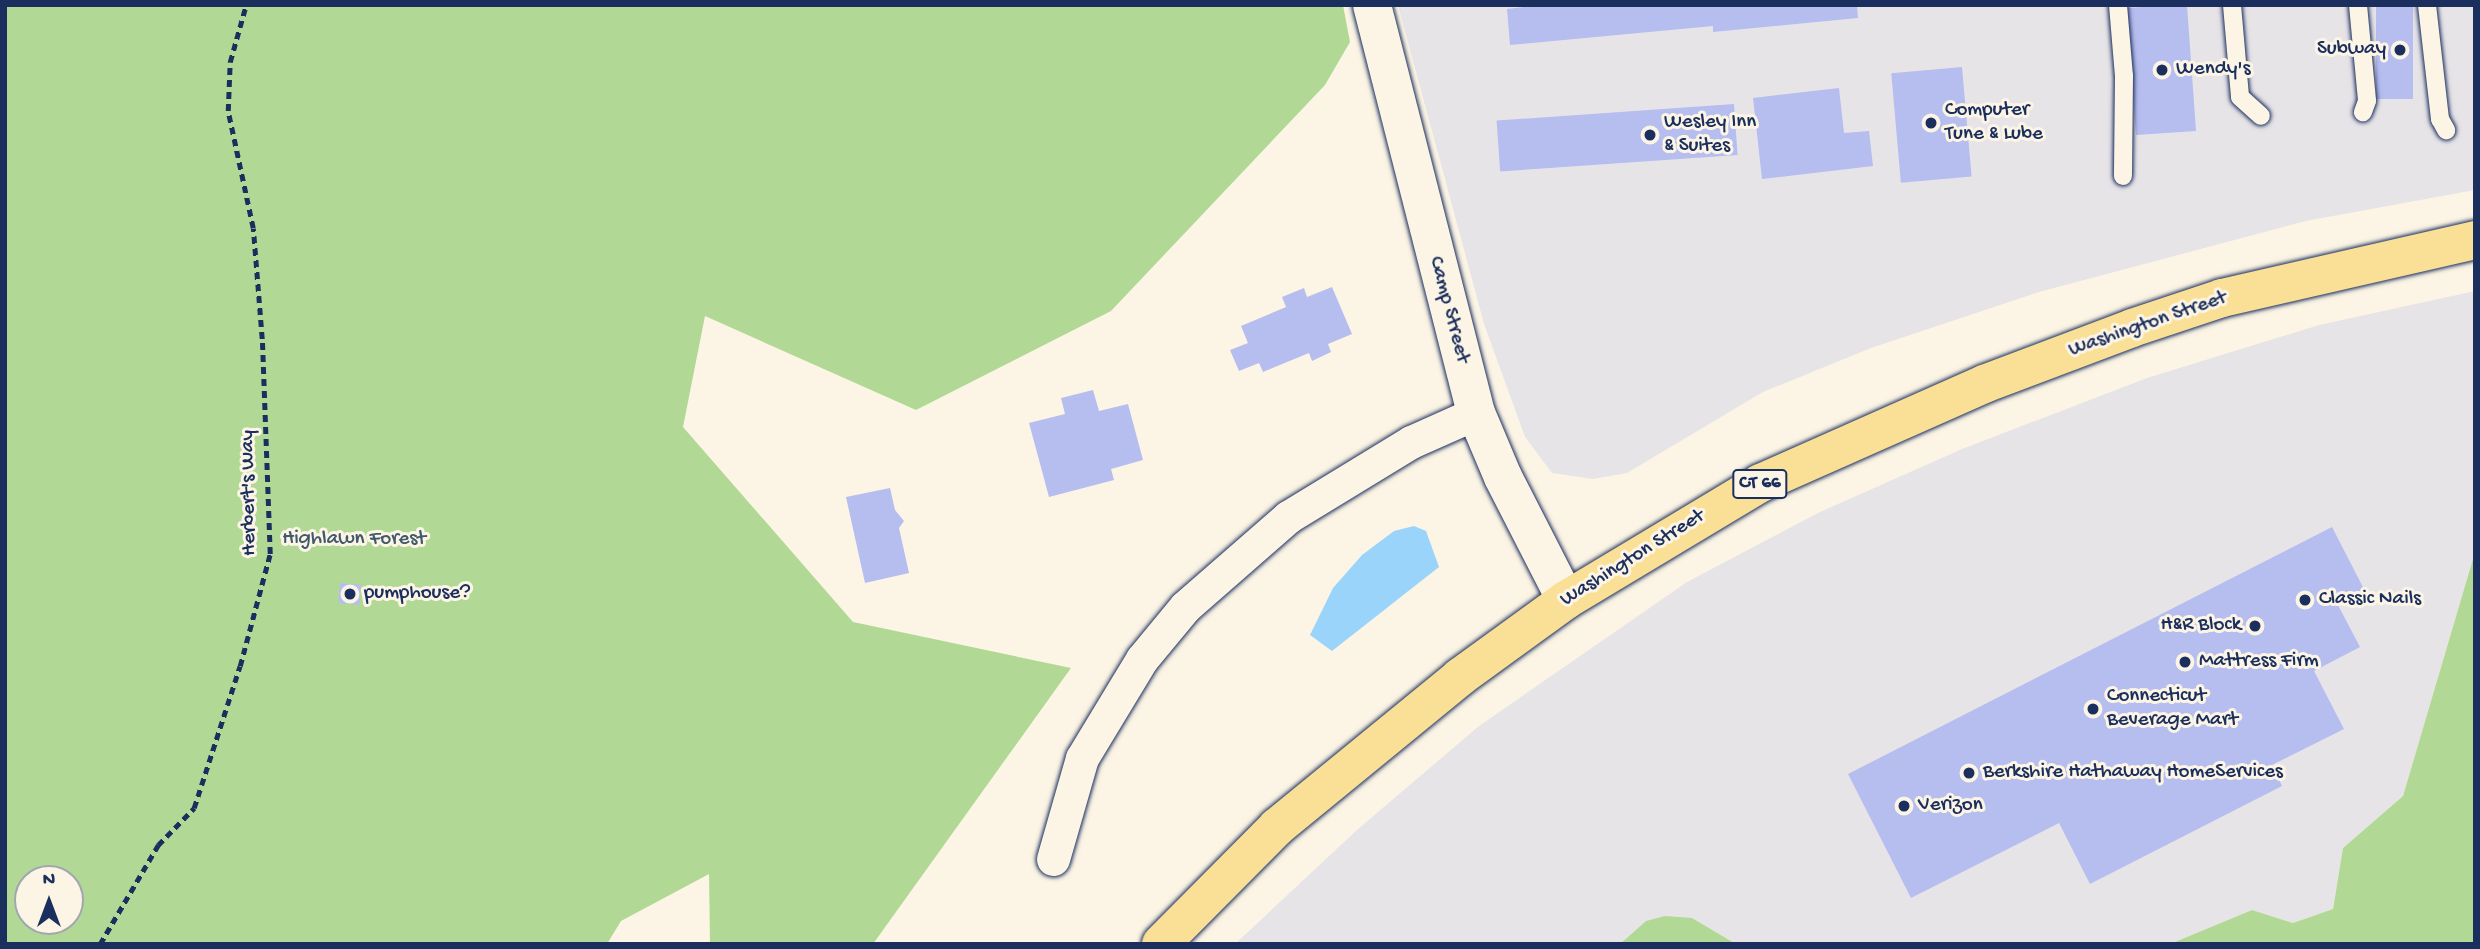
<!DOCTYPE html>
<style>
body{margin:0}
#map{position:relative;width:2480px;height:949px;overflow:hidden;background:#fcf5e5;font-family:"Gochi Hand",sans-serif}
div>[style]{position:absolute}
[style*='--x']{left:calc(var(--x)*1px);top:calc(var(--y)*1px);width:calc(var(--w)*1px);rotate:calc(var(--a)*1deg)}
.built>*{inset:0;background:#e7e4e8}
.green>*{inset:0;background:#b1d995}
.water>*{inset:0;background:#9ad4fa}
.building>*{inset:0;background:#b6bdef;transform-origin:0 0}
.path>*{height:4.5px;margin-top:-2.25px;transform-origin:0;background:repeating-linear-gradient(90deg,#1b2f5e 0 7px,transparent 0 12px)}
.roads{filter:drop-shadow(0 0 2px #1b2f5e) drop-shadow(0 0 2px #1b2f5e)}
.lane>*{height:18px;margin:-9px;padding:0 9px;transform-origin:9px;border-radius:9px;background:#fcf5e5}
.street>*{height:33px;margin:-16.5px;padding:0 16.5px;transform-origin:16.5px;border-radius:16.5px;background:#fcf5e5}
.secondary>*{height:38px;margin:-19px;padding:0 19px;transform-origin:19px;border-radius:19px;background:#fcf5e5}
.highway>*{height:38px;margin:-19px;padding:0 19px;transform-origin:19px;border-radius:19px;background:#fadf96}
.dots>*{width:19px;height:19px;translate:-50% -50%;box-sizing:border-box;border:4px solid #fcf5e5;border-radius:50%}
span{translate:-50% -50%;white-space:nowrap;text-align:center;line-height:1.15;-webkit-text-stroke:6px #fcf5e5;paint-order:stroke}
.shield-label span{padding:2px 5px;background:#fcf5e5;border:2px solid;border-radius:5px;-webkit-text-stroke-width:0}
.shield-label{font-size:19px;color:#1b2f5e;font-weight:700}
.poi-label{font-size:21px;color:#1b2f5e}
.right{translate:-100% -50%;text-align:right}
.left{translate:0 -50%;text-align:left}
.street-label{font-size:21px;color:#1b2f5e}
.park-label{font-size:21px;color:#405a6c}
.frame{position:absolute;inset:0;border:7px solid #1b2f5e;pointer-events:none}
.north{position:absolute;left:14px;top:865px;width:70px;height:70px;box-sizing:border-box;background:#fcf5e5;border:2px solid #a2a6af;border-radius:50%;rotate:0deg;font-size:19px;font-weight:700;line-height:28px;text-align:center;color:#1b2f5e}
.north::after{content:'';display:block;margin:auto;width:24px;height:32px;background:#1b2f5e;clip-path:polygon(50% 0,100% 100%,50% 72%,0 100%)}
</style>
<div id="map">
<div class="built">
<i style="clip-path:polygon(1398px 5px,2475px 5px,2475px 190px,2306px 221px,2039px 292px,1871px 348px,1763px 392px,1627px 473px,1593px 479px,1552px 473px,1525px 437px,1484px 324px)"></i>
<i style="clip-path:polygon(2475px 291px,2475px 552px,2403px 796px,2343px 848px,2333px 909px,2293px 923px,2252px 910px,2170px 944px,1736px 944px,1692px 918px,1646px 921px,1620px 944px,1235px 944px,1358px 829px,1479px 726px,1687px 582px,1820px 512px,1962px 449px,2147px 378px,2319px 325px)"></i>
</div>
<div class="green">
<i style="clip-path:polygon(evenodd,5px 5px,1343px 5px,1350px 42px,1325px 85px,1111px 311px,916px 410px,705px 316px,683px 427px,853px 622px,1071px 668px,873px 944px,710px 944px,709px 874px,621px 921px,607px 944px,5px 944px,5px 5px,28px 879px,70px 879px,70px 921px,28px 921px,28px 879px)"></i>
<i style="clip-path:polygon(2475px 552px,2475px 944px,2170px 944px,2252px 910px,2293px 923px,2333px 909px,2343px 848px,2403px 796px)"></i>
<i style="clip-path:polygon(1665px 916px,1692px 918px,1736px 944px,1620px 944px,1646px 921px)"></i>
</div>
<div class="water">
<i style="clip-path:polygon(1414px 526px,1426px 531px,1439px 567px,1332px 651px,1310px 635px,1333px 588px,1362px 555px,1394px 531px)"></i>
</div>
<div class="building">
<i style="clip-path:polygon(1541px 5px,1857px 5px,1858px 18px,1713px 32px,1713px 26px,1510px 45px,1507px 9px)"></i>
<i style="clip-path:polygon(2175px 5px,2187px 5px,2196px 131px,2136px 135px,2126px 8px)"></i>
<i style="left:2376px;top:5px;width:37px;height:94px"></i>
<i style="left:1962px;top:67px;width:110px;height:71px;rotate:85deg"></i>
<i style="clip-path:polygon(1839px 88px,1844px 133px,1869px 131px,1873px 166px,1762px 179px,1753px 98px)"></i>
<i style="left:1734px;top:104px;width:51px;height:238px;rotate:86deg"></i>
<i style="clip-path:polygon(1332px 287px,1352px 334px,1328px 344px,1331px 352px,1312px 361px,1309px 353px,1263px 372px,1259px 363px,1239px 371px,1230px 350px,1248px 343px,1241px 326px,1286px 307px,1282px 297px,1304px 288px,1307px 297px)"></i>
<i style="clip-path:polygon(1093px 390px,1099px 411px,1128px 404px,1143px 460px,1111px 469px,1114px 480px,1049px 497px,1029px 423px,1065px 414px,1061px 398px)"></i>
<i style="clip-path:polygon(890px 488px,895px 510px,904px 521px,899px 528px,909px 573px,865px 583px,846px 497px)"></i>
<i style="clip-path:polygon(2332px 527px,2365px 591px,2338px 605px,2360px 647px,2314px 671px,2344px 729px,2272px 765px,2282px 786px,2090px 884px,2059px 823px,1911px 898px,1848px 774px)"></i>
<i style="left:340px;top:583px;width:21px;height:20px;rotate:5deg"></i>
</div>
<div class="path">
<i style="--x:100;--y:944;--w:115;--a:-59.6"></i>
<i style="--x:158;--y:845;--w:52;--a:-45.8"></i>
<i style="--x:194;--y:808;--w:149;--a:-72.1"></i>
<i style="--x:240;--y:666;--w:116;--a:-75"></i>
<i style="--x:270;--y:554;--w:215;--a:-92.1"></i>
<i style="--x:262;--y:339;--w:111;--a:-94.6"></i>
<i style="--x:253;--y:228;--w:120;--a:-102.1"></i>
<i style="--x:228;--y:111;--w:49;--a:-87.7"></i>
<i style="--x:230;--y:62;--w:59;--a:-74.3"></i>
</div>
<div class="roads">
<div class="lane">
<i style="--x:2118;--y:5;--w:71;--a:85.2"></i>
<i style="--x:2124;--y:76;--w:100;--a:90.6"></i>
<i style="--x:2232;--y:5;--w:92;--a:85"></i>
<i style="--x:2240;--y:97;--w:28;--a:42"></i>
<i style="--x:2358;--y:5;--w:96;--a:84.6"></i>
<i style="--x:2367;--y:101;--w:12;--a:110"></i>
<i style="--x:2427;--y:5;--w:115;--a:83.5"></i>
<i style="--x:2440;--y:119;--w:13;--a:61"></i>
</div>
<div class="street">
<i style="--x:1053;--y:859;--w:105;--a:-74"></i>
<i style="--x:1082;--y:758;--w:116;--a:-58.8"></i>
<i style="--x:1142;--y:659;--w:67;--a:-50.4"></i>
<i style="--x:1185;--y:607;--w:137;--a:-41.1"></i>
<i style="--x:1288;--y:517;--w:144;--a:-31.4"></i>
<i style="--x:1411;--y:442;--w:71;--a:-24"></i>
</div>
<div class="secondary">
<i style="--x:1372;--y:5;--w:421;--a:75.7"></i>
<i style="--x:1476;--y:413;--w:69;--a:67.1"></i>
<i style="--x:1503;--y:477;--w:138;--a:62.9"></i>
</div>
<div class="highway">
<i style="--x:1161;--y:944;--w:165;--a:-45.2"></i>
<i style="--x:1277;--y:827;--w:237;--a:-39.3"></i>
<i style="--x:1460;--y:677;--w:131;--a:-36"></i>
<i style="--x:1566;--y:600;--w:227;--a:-31"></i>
<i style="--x:1761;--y:483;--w:244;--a:-23.9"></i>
<i style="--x:1984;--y:384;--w:158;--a:-20.7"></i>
<i style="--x:2132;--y:328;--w:95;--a:-18.4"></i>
<i style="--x:2222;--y:298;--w:260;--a:-12.9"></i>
</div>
</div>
<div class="dots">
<i style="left:2400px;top:50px;background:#1b2f5e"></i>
<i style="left:2162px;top:70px;background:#1b2f5e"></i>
<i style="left:1931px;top:123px;background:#1b2f5e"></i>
<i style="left:1650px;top:135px;background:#1b2f5e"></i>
<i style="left:350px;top:594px;background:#1b2f5e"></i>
<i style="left:2305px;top:600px;background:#1b2f5e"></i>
<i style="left:2255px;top:626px;background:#1b2f5e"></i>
<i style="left:2185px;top:662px;background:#1b2f5e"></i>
<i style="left:2093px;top:709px;background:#1b2f5e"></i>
<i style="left:1969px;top:773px;background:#1b2f5e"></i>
<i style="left:1904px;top:806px;background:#1b2f5e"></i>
</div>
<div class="shield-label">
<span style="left:1760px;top:484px">CT 66</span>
</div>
<div class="poi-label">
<span class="right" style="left:2386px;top:50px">Subway</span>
<span class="left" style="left:2176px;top:70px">Wendy's</span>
<span class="left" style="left:1945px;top:123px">Computer<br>Tune &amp; Lube</span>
<span class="left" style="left:1664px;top:135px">Wesley Inn<br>&amp; Suites</span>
<span class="left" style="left:364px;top:594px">pumphouse?</span>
<span class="left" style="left:2319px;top:600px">Classic Nails</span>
<span class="right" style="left:2241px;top:626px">H&amp;R Block</span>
<span class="left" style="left:2199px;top:662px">Mattress Firm</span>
<span class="left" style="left:2107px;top:709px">Connecticut<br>Beverage Mart</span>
<span class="left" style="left:1983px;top:773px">Berkshire Hathaway HomeServices</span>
<span class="left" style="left:1918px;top:806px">Verizon</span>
</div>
<div class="street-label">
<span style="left:1448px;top:310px;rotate:75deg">Camp Street</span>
<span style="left:2148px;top:325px;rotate:-19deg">Washington Street</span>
<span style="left:250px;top:493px;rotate:-91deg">Herbert's Way</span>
<span style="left:1633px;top:559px;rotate:-32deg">Washington Street</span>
</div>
<div class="park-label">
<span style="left:354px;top:540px">Highlawn Forest</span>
</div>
<div class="frame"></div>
<div class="north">N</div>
</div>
